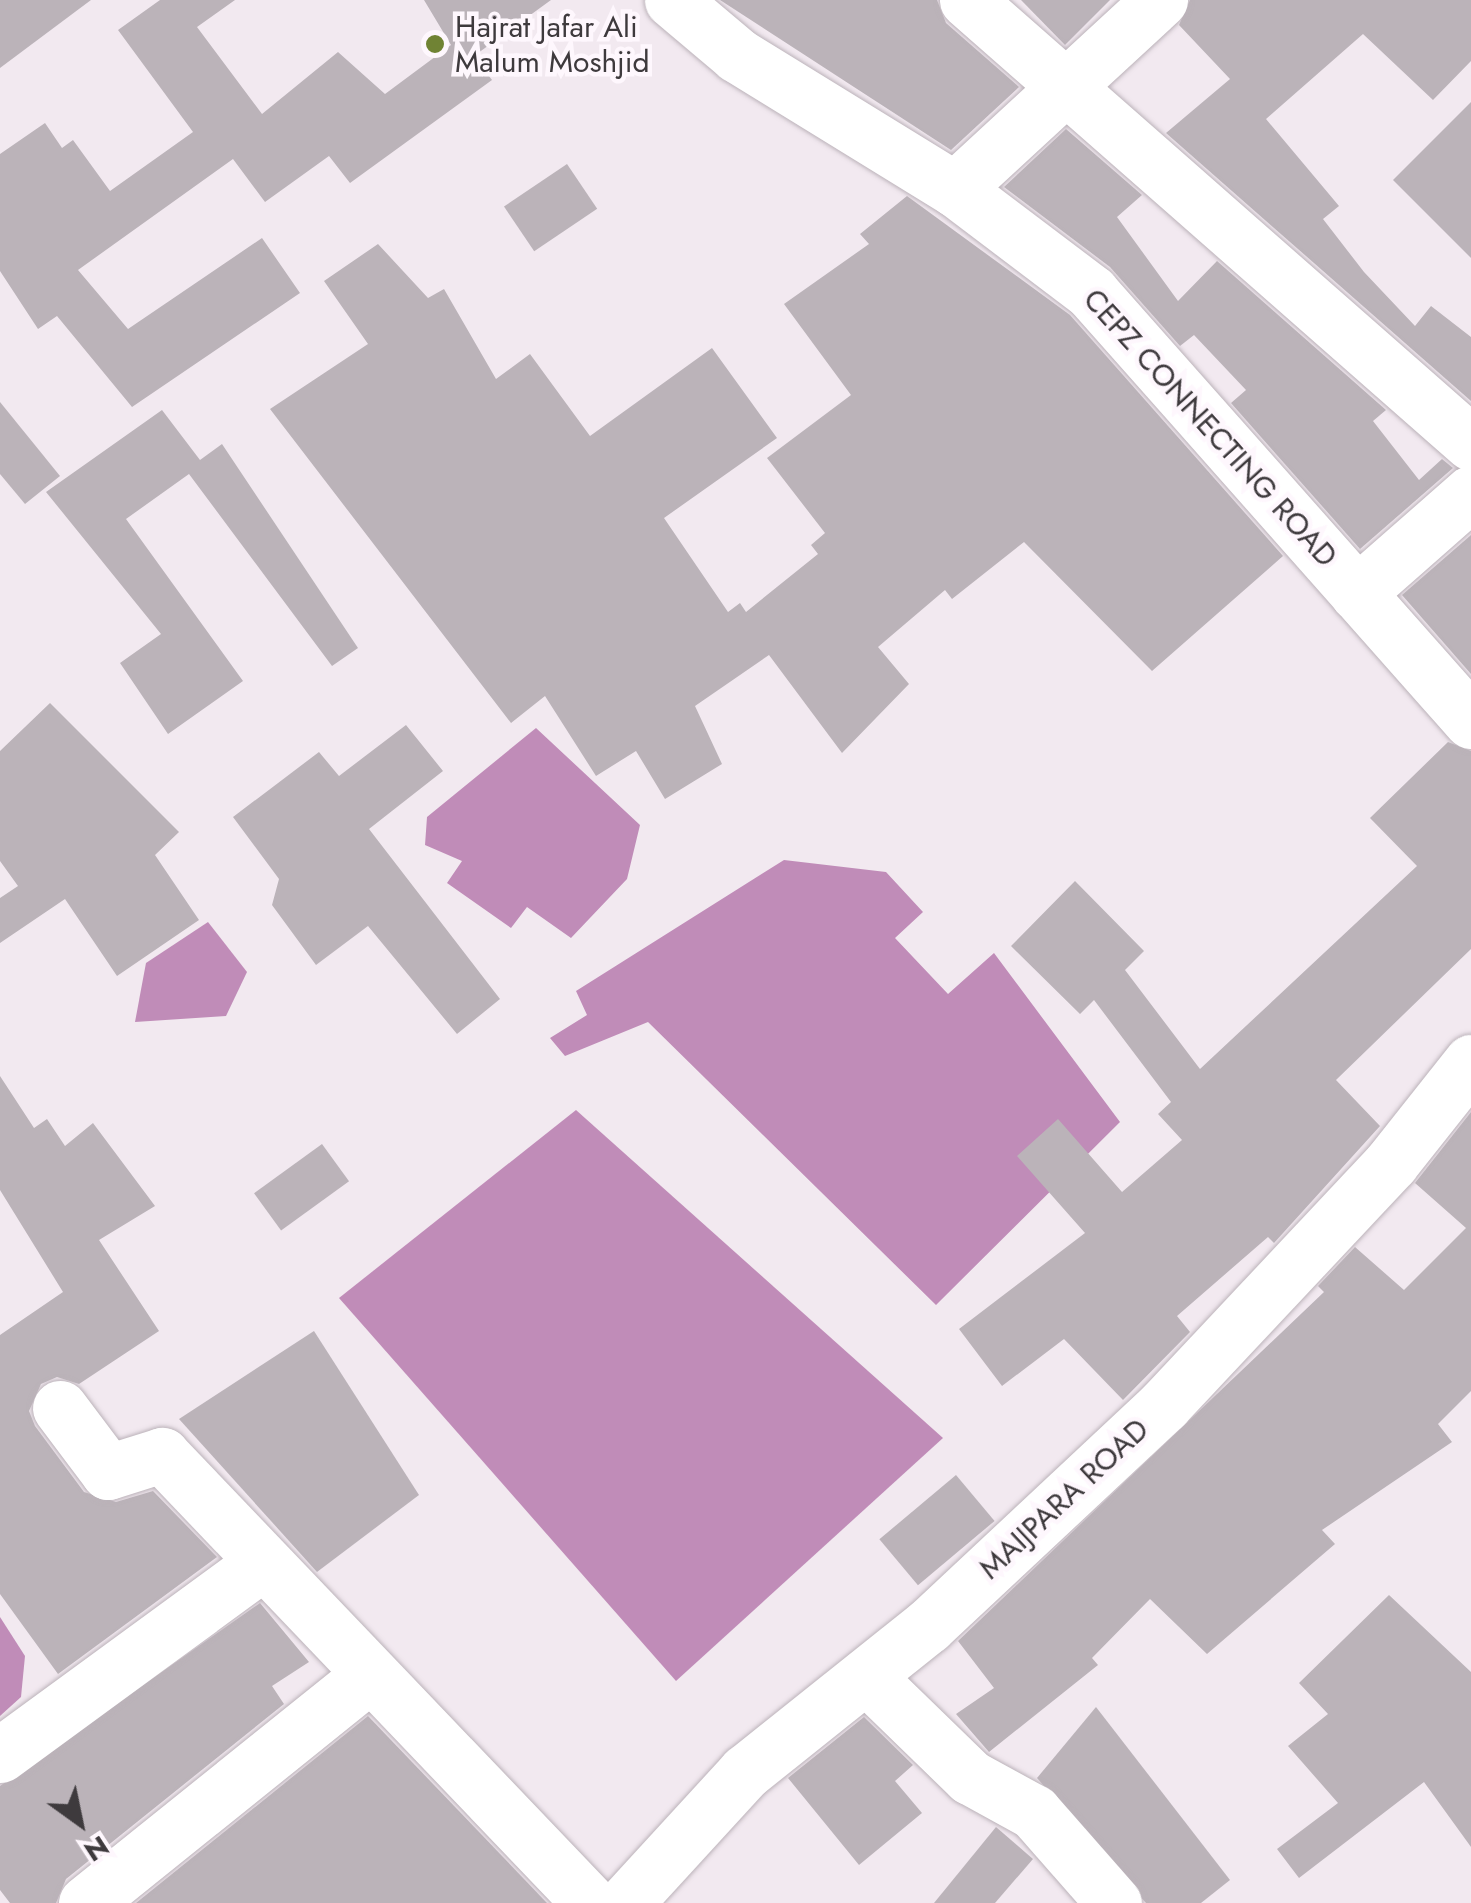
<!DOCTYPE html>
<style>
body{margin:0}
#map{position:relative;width:1471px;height:1903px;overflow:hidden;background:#f2e9f0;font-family:Jost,sans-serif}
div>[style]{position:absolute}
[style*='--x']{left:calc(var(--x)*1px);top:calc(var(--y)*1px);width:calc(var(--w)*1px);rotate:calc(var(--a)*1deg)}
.water>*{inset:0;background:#c08cb8}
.building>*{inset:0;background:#bbb3b9;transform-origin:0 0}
.roads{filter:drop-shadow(0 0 2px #bbb2b9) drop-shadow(0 0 2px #bbb2b9)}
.minor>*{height:55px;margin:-27.5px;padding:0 27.5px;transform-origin:27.5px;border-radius:27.5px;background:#fff}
.dots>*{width:28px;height:28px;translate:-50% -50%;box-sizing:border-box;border:5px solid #fef7fd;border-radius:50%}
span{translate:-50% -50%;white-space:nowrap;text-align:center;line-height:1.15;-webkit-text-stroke:9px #fef7fd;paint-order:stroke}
.poi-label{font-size:30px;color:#3e3a3d}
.left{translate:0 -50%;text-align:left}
.street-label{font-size:30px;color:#3e3a3d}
.north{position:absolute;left:30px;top:1773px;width:100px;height:100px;-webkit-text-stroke:8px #fef7fd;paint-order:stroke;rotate:147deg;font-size:28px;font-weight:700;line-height:40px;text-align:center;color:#3e3a3d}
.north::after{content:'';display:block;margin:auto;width:35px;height:45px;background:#3e3a3d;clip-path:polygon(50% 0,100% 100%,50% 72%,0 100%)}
</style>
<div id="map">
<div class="water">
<i style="clip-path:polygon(536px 728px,640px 825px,627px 879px,571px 938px,527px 907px,511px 928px,447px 883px,462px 861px,425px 845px,427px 817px)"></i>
<i style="clip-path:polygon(784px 860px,886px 872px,923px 912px,895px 938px,948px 994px,994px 953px,1120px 1122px,936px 1305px,648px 1022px,565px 1056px,550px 1038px,587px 1015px,576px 991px)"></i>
<i style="clip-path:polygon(208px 922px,247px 972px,226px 1016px,135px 1022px,146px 963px)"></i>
<i style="clip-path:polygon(576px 1110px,943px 1438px,676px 1681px,339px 1298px)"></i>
<i style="clip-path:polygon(0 1617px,25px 1656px,21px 1697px,0 1716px)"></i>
</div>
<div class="building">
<i style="clip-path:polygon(0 0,91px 0,0 68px)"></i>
<i style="clip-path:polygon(160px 0,235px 0,197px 27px,262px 114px,338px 52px,385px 94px,451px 45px,424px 0,551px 0,474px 56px,492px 80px,350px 183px,329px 156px,265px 202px,233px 159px,78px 270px,128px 329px,262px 238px,300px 293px,132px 407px,57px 316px,38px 329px,0 271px,0 154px,45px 123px,62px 148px,73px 140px,110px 191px,193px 132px,118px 30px)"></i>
<i style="clip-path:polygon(720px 0,937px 0,946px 23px,1019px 87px,951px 150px)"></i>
<i style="clip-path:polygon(1021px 0,1110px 0,1065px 45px)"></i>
<i style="clip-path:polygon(1190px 0,1471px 0,1471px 61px,1433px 100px,1363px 34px,1266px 119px,1339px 206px,1323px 219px,1364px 272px,1415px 326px,1431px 306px,1471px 337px,1471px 401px,1166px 133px,1230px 79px,1179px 25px)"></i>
<i style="clip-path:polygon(1471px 102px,1471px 258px,1393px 180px)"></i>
<i style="clip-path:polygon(1066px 129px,1142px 195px,1117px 217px,1178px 301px,1217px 261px,1386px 410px,1373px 421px,1419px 480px,1442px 459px,1453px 468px,1360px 549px,1231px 403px,1246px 390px,1194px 335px,1180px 346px,1110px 267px,1004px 187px)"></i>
<i style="left:567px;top:164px;width:54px;height:76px;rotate:56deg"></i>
<i style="clip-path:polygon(907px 196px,1070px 315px,1283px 556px,1152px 671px,1024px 542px,952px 599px,945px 590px,878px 647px,909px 684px,842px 753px,769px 655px,695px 706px,722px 764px,665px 799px,636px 751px,596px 776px,545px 696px,511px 723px,270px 409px,368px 344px,324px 281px,378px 244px,428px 298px,444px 289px,496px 379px,530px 354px,590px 436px,712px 348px,777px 438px,664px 518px,728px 612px,740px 603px,746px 612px,818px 554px,811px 545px,825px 533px,767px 458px,851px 395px,784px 304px,869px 244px,860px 234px)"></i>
<i style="clip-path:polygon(0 402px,60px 476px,25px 504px,0 474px)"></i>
<i style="clip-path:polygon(162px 410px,200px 460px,222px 444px,358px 648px,332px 666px,189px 474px,126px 519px,243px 681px,168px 734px,120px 663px,161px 634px,46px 492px)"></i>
<i style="clip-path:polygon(1471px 535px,1471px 674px,1402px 595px)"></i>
<i style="clip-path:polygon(50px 703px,179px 832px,155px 855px,199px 920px,117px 976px,65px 899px,0 943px,0 898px,18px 886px,0 861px,0 751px)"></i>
<i style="clip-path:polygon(406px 725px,443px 771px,369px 829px,500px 999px,457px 1034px,368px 926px,316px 965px,272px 905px,279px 879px,233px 817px,319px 752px,339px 776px)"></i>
<i style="clip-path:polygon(1448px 742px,1471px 751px,1471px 949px,1336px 1080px,1380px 1126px,1274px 1243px,1268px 1237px,1177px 1316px,1190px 1332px,1123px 1400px,1064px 1339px,1002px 1386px,959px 1329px,1085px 1233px,1017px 1156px,1058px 1119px,1122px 1192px,1182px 1140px,1158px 1114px,1171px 1102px,1094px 1000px,1080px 1014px,1011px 946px,1075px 881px,1144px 951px,1125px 970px,1200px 1069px,1417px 866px,1370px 818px)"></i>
<i style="clip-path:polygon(0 1076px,34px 1128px,47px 1119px,65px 1146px,93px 1123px,155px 1206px,99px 1240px,159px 1331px,79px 1384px,57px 1377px,41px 1384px,29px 1411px,35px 1426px,84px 1492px,116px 1502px,153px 1491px,217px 1557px,58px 1674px,0 1594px,0 1335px,63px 1292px,0 1190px)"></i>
<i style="clip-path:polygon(1471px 1112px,1471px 1391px,1438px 1424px,1452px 1442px,1322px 1530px,1335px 1544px,1207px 1654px,1150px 1599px,1092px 1658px,1098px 1665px,989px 1752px,956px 1714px,994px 1688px,958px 1641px,1324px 1292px,1318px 1286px,1355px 1247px,1404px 1290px,1466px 1228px,1415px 1183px)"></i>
<i style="left:322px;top:1144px;width:46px;height:84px;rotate:54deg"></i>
<i style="clip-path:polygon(314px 1331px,419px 1495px,317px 1572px,179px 1419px)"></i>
<i style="left:956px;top:1475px;width:60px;height:100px;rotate:50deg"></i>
<i style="clip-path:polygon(1389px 1595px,1471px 1672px,1471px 1847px,1424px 1782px,1299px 1878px,1277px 1849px,1338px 1803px,1288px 1746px,1328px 1714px,1299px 1683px)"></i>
<i style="clip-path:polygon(260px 1603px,309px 1662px,272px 1686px,284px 1704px,66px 1879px,56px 1903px,10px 1903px,0 1890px,0 1786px)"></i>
<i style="clip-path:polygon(1096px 1707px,1230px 1880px,1201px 1903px,1146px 1903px,1037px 1778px)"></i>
<i style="clip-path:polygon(368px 1716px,547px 1903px,136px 1903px)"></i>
<i style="clip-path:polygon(864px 1717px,913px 1765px,895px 1781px,922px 1813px,859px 1865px,788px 1778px)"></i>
<i style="clip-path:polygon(996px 1827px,1033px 1859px,995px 1903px,934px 1903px)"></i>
</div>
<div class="roads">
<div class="minor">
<i style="--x:672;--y:0;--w:85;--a:40.2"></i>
<i style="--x:737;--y:55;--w:256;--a:31.6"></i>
<i style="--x:955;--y:189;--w:171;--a:37.1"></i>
<i style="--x:1091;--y:292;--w:573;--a:48.47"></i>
<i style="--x:967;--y:0;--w:671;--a:41.31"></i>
<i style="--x:955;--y:189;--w:279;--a:-42.7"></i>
<i style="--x:1357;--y:593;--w:152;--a:-41.3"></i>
<i style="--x:60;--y:1408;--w:80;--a:53.1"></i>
<i style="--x:108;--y:1472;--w:57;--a:-17.5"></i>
<i style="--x:162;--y:1455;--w:620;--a:46.31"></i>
<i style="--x:866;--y:1676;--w:145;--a:44.2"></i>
<i style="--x:970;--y:1777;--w:73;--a:28.7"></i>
<i style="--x:1034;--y:1812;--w:121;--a:48.7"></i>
<i style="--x:0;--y:1755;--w:325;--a:-36.2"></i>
<i style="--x:86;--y:1903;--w:362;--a:-38.8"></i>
<i style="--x:625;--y:1903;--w:178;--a:-47.5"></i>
<i style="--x:745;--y:1772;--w:234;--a:-38.6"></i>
<i style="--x:928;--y:1626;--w:323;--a:-43.1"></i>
<i style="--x:1164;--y:1405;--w:332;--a:-46.8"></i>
<i style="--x:1391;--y:1163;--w:129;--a:-51.6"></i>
</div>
</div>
<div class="dots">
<i style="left:435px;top:44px;background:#708334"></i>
</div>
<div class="poi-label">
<span class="left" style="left:455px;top:44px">Hajrat Jafar Ali<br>Malum Moshjid</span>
</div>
<div class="street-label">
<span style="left:1210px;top:428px;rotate:48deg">CEPZ CONNECTING ROAD</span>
<span style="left:1064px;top:1499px;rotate:-43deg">MAIJPARA ROAD</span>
</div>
<div class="north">N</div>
</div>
